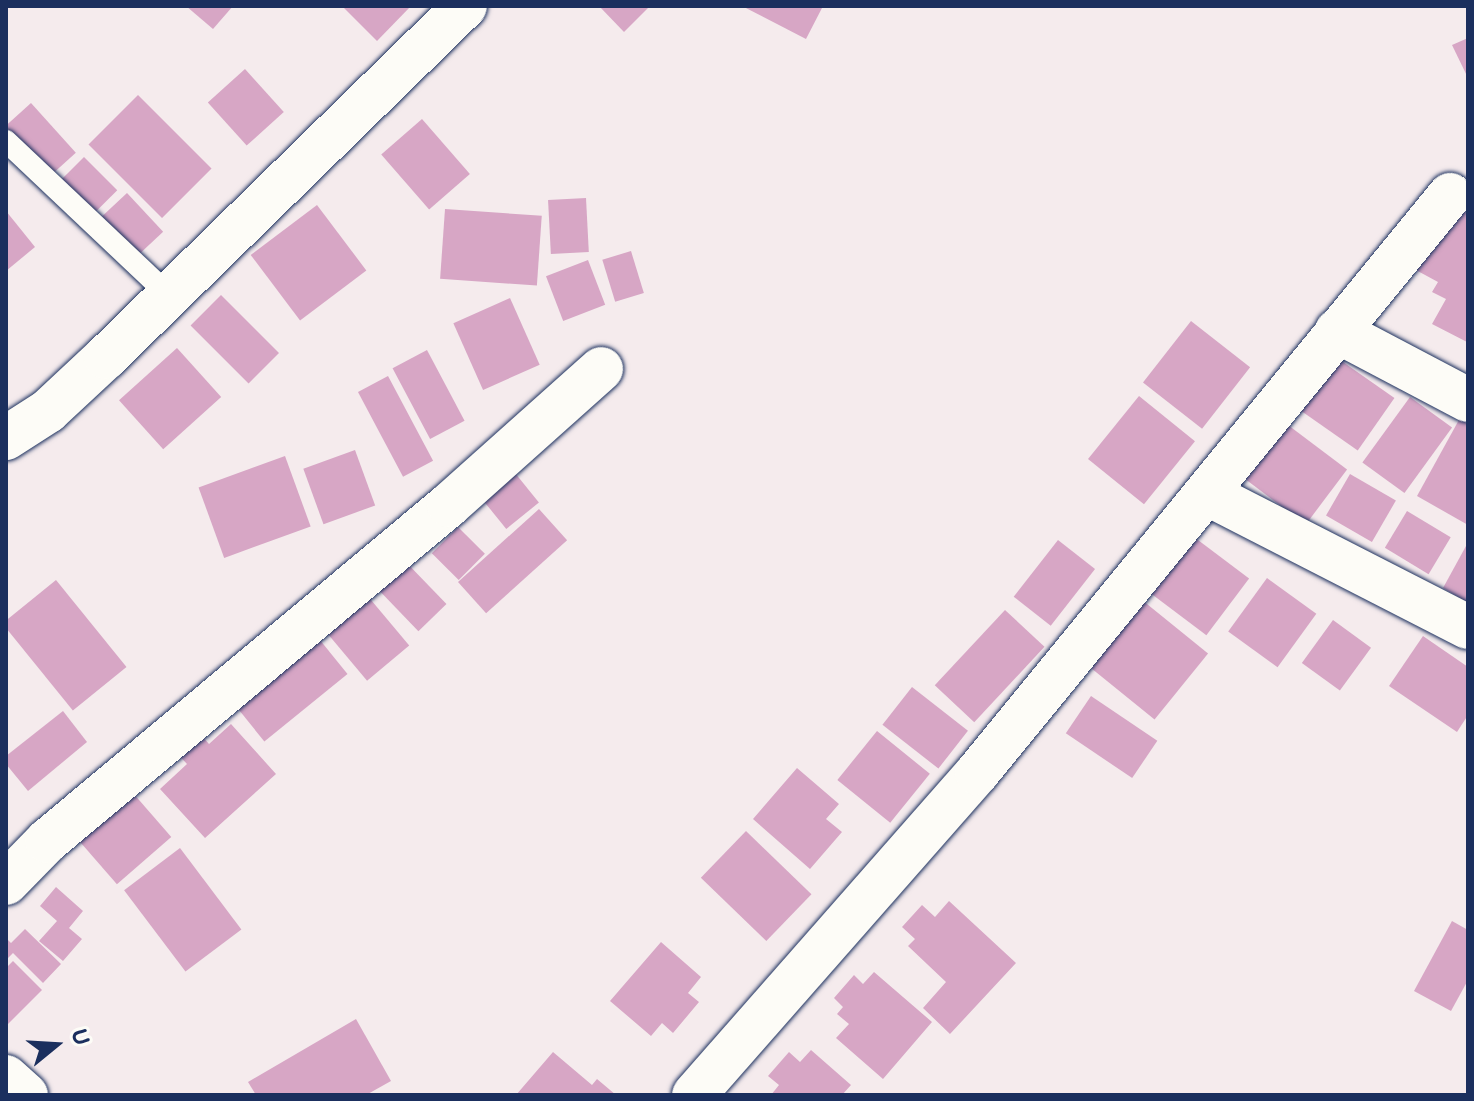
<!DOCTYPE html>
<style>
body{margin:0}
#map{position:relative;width:1474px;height:1101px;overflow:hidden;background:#f5ebed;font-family:"Balsamiq Sans",sans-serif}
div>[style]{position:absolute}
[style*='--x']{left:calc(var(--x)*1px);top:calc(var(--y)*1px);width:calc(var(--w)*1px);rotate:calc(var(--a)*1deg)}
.building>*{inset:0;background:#d7a6c5;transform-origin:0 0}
.roads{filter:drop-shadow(0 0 2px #1b2f5e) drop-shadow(0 0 2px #1b2f5e)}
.service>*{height:22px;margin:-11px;padding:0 11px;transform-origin:11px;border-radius:11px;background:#fdfcf7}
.minor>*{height:44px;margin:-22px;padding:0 22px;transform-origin:22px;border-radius:22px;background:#fdfcf7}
.trunk>*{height:44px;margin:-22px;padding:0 22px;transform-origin:22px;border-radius:22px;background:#fdfcf7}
span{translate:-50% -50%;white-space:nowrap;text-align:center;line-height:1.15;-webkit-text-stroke:6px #fdfcf7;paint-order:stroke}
.frame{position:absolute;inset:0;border:8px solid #1b2f5e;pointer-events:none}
.north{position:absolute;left:16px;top:1005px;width:80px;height:80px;-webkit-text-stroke:6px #fdfcf7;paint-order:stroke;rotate:72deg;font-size:22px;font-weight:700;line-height:32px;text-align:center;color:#1b2f5e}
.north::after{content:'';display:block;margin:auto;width:28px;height:36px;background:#1b2f5e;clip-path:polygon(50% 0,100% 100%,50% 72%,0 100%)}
</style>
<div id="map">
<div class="building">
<i style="clip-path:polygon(186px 6px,233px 6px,213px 29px)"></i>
<i style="clip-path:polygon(342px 6px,411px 6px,377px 41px)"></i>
<i style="clip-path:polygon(599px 6px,650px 6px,624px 32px)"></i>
<i style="clip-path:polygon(742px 6px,823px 6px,806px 39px)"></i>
<i style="clip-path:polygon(1468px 38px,1468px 78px,1452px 45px)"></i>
<i style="left:245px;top:69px;width:58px;height:50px;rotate:48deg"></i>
<i style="left:138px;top:95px;width:104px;height:70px;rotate:45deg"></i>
<i style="left:31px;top:103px;width:67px;height:35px;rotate:48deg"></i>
<i style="left:422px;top:119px;width:73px;height:54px;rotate:49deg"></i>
<i style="left:84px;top:157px;width:47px;height:34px;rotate:45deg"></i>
<i style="left:127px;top:193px;width:53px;height:34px;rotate:47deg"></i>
<i style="left:586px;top:198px;width:54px;height:38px;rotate:87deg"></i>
<i style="clip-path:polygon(1450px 204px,1468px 214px,1467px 342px,1432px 324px,1446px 299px,1432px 292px,1438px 282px,1414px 269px)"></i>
<i style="left:317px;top:205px;width:82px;height:83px;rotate:53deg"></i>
<i style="left:445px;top:209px;width:97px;height:70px;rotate:4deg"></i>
<i style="clip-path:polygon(6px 211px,35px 247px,6px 271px)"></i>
<i style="left:631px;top:251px;width:44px;height:30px;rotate:73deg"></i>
<i style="left:588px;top:260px;width:48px;height:45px;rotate:69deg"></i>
<i style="left:221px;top:295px;width:82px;height:43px;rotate:45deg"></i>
<i style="left:510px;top:298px;width:73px;height:62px;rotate:66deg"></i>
<i style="left:1191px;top:321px;width:75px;height:78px;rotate:38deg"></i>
<i style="left:177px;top:348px;width:66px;height:78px;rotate:48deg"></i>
<i style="left:427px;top:350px;width:80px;height:39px;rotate:62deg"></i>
<i style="left:1333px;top:355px;width:75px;height:64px;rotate:35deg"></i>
<i style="left:388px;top:376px;width:96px;height:34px;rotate:62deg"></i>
<i style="left:1139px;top:396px;width:72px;height:81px;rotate:39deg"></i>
<i style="left:1410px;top:397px;width:52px;height:81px;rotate:36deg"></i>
<i style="clip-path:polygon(1460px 418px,1468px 423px,1468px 525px,1417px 496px)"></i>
<i style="left:1284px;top:422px;width:79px;height:69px;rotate:37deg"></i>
<i style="left:355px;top:450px;width:59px;height:55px;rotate:70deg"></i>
<i style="left:285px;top:456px;width:75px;height:92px;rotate:70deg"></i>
<i style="left:515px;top:473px;width:38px;height:42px;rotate:51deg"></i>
<i style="left:1350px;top:474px;width:53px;height:48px;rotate:30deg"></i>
<i style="left:539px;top:509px;width:42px;height:109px;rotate:48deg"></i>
<i style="left:1407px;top:511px;width:51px;height:43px;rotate:31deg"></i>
<i style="left:458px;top:527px;width:38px;height:37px;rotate:45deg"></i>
<i style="left:1190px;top:534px;width:74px;height:71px;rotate:37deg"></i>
<i style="left:1058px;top:540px;width:47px;height:72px;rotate:38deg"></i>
<i style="clip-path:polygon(1466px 546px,1468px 547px,1468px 603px,1443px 588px)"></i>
<i style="left:402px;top:558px;width:64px;height:39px;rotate:46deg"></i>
<i style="left:1267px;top:578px;width:61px;height:66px;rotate:36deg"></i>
<i style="left:56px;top:580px;width:112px;height:69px;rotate:51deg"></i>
<i style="left:361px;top:588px;width:75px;height:55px;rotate:50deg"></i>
<i style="left:1142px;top:600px;width:85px;height:85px;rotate:39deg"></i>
<i style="left:1005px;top:610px;width:54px;height:103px;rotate:43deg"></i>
<i style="left:1333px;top:620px;width:47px;height:53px;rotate:36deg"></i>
<i style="left:311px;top:629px;width:58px;height:107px;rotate:51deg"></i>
<i style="clip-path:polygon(1423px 636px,1468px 667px,1468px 715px,1457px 732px,1389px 686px)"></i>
<i style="left:912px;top:687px;width:71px;height:48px;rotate:38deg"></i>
<i style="left:1091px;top:696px;width:80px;height:45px;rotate:34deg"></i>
<i style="clip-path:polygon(63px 711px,87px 742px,28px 791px,6px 764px,6px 756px)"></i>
<i style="clip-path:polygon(191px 724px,209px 744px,231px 724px,276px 774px,205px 838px,160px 789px,187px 764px,169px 745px)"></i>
<i style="left:877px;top:731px;width:68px;height:63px;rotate:39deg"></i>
<i style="clip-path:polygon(797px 768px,839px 804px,826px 819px,842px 832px,810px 869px,753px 819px)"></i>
<i style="left:126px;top:785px;width:69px;height:72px;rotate:49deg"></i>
<i style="left:746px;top:831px;width:91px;height:65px;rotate:44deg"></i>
<i style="left:180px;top:848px;width:102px;height:70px;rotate:53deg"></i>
<i style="clip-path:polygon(56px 887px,83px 911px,69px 928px,82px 939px,63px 961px,39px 941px,57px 921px,40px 906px)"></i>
<i style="clip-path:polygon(949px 901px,1016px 963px,950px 1034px,923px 1008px,946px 982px,908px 946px,915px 939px,902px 927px,922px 905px,935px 917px)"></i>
<i style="clip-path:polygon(1452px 921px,1468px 930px,1468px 980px,1451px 1011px,1414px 991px)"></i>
<i style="clip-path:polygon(25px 929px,61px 964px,43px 983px,13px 953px,6px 960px,6px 938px,11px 943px)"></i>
<i style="clip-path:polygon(661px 942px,701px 977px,688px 993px,699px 1002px,673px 1033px,662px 1023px,651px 1036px,610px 1001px)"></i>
<i style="clip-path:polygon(13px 961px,42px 990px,6px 1026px,6px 968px)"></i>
<i style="clip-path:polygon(874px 972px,932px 1022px,883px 1079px,836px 1038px,849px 1024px,837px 1014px,843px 1007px,834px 998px,854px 975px,863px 984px)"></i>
<i style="clip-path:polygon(356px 1019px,391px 1081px,366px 1095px,256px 1095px,248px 1082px)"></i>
<i style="clip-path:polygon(811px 1050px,851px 1085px,842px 1095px,771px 1095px,779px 1085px,768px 1076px,789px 1052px,800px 1062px)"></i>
<i style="clip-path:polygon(553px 1052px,592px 1085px,597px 1079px,616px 1095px,516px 1095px)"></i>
</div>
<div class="roads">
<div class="service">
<i style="--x:6;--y:141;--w:221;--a:43.4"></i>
</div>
<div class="minor">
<i style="--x:1337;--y:331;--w:148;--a:27.8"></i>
<i style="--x:6;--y:438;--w:50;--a:-32.7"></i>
<i style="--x:48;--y:411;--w:79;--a:-43"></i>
<i style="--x:106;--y:357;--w:502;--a:-44.35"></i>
<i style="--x:1208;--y:494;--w:292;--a:27.1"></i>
<i style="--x:6;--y:883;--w:59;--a:-45.7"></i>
<i style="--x:47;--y:841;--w:524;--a:-39.89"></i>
<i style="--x:449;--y:505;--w:204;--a:-41.8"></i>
<i style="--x:694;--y:1095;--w:429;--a:-48.7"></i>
<i style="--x:977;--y:773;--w:747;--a:-50.71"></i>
</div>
<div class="trunk">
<i style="--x:6;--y:1077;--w:27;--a:42"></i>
</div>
</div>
<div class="frame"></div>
<div class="north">U</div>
</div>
